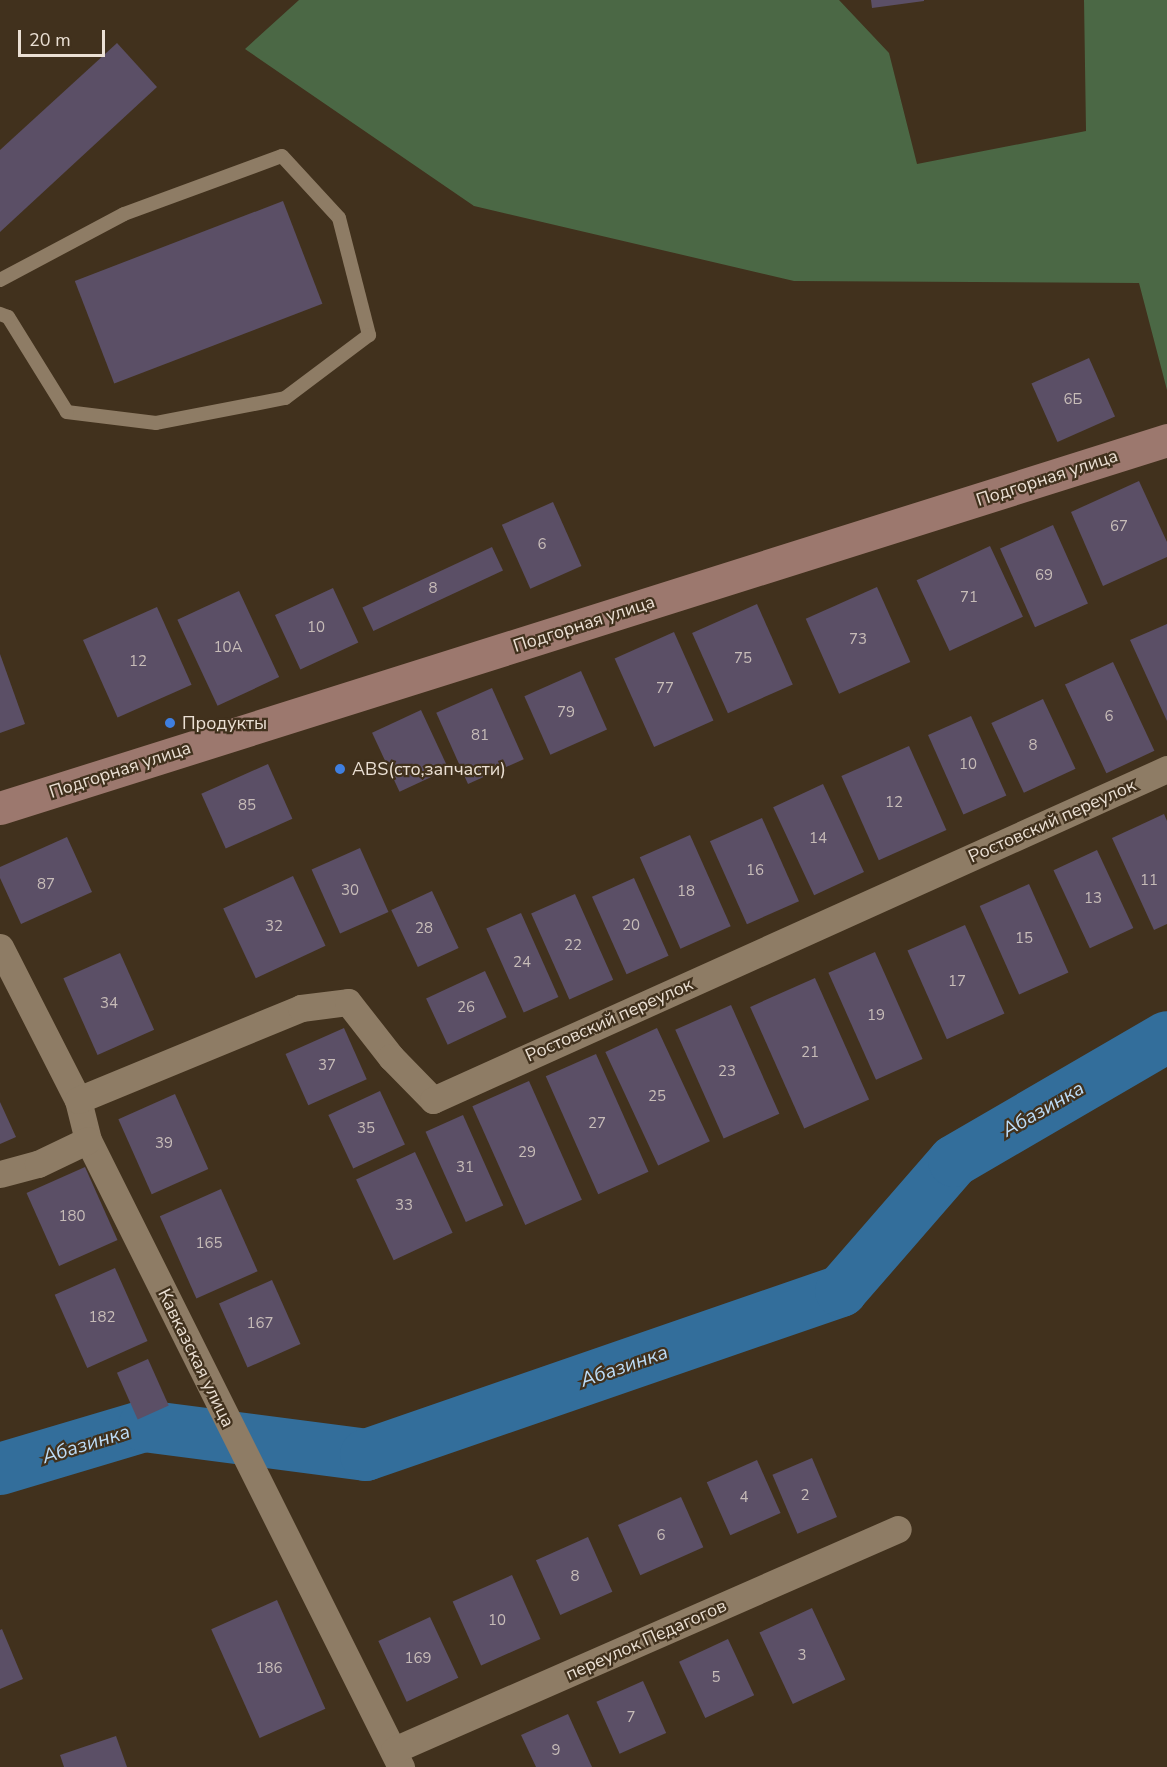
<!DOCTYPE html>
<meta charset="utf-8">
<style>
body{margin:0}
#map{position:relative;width:1167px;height:1767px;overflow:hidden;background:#41311d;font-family:"Nunito Sans",sans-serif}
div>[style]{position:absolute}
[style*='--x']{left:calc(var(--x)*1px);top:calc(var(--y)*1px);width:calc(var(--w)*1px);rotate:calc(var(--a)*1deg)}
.green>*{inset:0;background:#4b6845}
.river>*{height:52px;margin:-26px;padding:0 26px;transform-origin:26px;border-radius:26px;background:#336e9b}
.building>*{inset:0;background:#5b4f66;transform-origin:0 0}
.lane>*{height:14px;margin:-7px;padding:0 7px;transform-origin:7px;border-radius:7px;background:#8e7c65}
.street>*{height:27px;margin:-13.5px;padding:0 13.5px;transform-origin:13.5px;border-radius:13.5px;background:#8e7c65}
.secondary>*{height:33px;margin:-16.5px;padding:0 16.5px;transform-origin:16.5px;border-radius:16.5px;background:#9c786e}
.dots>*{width:16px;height:16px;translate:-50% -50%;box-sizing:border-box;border:3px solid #41311d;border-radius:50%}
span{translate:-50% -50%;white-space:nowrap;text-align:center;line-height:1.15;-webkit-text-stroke:4.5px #41311d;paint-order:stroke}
.number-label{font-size:15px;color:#c7bcb8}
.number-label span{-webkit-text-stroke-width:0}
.street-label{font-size:18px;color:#ebe0d4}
.poi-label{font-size:18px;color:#ebe0d4}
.left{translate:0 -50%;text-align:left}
.water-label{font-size:20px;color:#bddcf7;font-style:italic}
.scale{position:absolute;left:18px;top:30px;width:87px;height:27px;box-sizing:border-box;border:3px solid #ebe0d4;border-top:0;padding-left:8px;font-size:18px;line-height:21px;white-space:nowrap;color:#ebe0d4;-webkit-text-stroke:4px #41311d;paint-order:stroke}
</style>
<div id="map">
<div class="green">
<i style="clip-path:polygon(299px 0,839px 0,889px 53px,917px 164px,1086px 131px,1084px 0,1167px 0,1167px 390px,1139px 283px,794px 281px,474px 206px,245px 49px)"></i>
</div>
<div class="river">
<i style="--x:0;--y:1469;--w:150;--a:-16.6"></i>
<i style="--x:144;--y:1426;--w:224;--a:7.4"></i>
<i style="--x:366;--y:1455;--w:503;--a:-19.05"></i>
<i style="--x:841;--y:1291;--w:172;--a:-49"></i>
<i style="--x:954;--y:1161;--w:246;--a:-30.2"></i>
</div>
<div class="building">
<i style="clip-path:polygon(871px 0,924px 0,924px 1px,872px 8px)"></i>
<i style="clip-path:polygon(117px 43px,157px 87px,0 232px,0 150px)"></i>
<i style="left:283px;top:201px;width:110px;height:223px;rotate:69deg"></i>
<i style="left:1089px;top:358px;width:64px;height:63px;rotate:66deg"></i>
<i style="clip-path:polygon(1139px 481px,1167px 542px,1167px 557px,1103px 586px,1071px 512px)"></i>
<i style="left:553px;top:502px;width:70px;height:56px;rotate:66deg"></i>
<i style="left:1053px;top:525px;width:86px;height:58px;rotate:66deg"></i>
<i style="left:990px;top:546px;width:78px;height:81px;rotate:65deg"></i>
<i style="left:492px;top:547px;width:26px;height:143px;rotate:65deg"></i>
<i style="left:877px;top:587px;width:82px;height:78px;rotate:66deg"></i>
<i style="left:333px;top:588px;width:60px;height:64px;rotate:65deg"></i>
<i style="left:239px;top:591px;width:95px;height:68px;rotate:65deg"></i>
<i style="left:757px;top:604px;width:88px;height:71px;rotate:66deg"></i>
<i style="left:157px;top:607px;width:85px;height:81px;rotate:66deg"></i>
<i style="clip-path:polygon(1167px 624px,1167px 721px,1130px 640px)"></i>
<i style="left:674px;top:632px;width:97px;height:65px;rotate:66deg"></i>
<i style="clip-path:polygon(0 654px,25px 724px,0 733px)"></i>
<i style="left:1113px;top:662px;width:98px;height:53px;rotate:65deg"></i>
<i style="left:581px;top:671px;width:64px;height:62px;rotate:66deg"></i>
<i style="left:492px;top:688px;width:78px;height:61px;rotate:66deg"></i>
<i style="left:1043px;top:699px;width:77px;height:57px;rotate:65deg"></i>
<i style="left:421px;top:710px;width:65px;height:54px;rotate:65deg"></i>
<i style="left:971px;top:716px;width:87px;height:47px;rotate:66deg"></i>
<i style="left:909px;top:746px;width:92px;height:74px;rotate:66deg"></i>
<i style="left:268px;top:764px;width:60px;height:73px;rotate:66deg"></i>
<i style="left:823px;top:784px;width:97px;height:55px;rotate:65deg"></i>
<i style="clip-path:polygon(1164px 814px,1167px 821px,1167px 924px,1154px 930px,1112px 838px)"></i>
<i style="left:762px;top:818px;width:91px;height:57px;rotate:66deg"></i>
<i style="left:690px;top:835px;width:100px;height:55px;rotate:66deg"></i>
<i style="clip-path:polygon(67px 837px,92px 892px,21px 924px,0 878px,0 867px)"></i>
<i style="left:360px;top:848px;width:70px;height:53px;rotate:66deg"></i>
<i style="left:1097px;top:850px;width:86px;height:48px;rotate:65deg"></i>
<i style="left:293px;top:876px;width:77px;height:77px;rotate:65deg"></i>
<i style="left:634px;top:878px;width:85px;height:46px;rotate:66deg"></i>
<i style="left:1029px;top:884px;width:97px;height:54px;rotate:66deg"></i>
<i style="left:432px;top:891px;width:63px;height:45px;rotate:65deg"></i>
<i style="left:575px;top:894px;width:94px;height:48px;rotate:66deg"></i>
<i style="left:521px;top:913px;width:92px;height:38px;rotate:66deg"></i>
<i style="left:965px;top:925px;width:97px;height:63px;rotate:66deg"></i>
<i style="left:875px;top:952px;width:117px;height:51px;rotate:66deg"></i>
<i style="left:120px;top:953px;width:84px;height:62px;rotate:66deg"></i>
<i style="left:485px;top:971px;width:51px;height:65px;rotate:65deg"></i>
<i style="left:815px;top:978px;width:133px;height:71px;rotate:66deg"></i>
<i style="left:731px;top:1005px;width:119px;height:61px;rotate:66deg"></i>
<i style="left:344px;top:1028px;width:56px;height:64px;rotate:66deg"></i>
<i style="left:657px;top:1028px;width:125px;height:57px;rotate:65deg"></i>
<i style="left:596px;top:1054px;width:129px;height:55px;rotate:66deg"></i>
<i style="left:529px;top:1081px;width:130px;height:62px;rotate:66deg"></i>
<i style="left:380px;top:1091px;width:59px;height:57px;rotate:65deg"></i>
<i style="left:175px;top:1094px;width:82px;height:62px;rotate:66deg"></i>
<i style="clip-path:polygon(0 1102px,16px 1137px,0 1144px)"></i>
<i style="left:463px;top:1115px;width:99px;height:41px;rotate:66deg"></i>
<i style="left:415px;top:1152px;width:89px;height:65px;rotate:65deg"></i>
<i style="left:85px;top:1167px;width:80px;height:64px;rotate:66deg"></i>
<i style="left:221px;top:1189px;width:90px;height:67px;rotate:66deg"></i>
<i style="left:115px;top:1268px;width:80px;height:66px;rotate:66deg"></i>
<i style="left:272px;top:1280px;width:70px;height:58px;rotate:66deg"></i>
<i style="left:148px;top:1359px;width:51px;height:34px;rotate:66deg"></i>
<i style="left:812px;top:1458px;width:64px;height:43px;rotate:67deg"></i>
<i style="left:757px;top:1460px;width:58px;height:55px;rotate:66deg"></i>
<i style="left:681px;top:1497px;width:55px;height:69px;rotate:66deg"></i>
<i style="left:588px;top:1537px;width:60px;height:57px;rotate:66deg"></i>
<i style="left:512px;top:1575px;width:70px;height:65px;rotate:66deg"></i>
<i style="left:277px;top:1600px;width:119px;height:72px;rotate:66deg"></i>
<i style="left:812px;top:1608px;width:79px;height:58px;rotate:65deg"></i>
<i style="left:430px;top:1617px;width:67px;height:57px;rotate:65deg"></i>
<i style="clip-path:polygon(2px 1629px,23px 1679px,0 1689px,0 1630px)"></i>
<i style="left:728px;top:1639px;width:62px;height:54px;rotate:65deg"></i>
<i style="left:643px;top:1681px;width:57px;height:51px;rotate:66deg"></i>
<i style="clip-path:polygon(568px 1714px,592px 1767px,536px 1767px,521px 1735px)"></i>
<i style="clip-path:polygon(116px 1736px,127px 1767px,64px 1767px,60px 1755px)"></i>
</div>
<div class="lane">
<i style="--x:0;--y:280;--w:140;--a:-28"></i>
<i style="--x:124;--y:214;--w:168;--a:-20.2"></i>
<i style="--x:282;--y:156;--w:84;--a:47.4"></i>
<i style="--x:339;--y:218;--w:121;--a:75.6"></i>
<i style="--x:369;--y:335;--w:105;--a:143.1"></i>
<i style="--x:285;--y:398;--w:131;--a:169"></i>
<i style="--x:156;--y:423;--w:90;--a:-173"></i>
<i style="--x:67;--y:412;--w:112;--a:-121.8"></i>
<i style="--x:8;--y:317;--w:9;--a:-159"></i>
</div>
<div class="street">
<i style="--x:0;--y:947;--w:172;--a:63"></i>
<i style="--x:78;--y:1100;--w:41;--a:76"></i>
<i style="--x:88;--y:1140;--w:701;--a:63.47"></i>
<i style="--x:78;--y:1100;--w:241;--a:-22.4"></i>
<i style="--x:301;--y:1008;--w:47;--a:-7.3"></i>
<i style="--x:348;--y:1002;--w:70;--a:52"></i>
<i style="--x:391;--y:1057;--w:60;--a:45.7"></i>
<i style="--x:433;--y:1100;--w:805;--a:-24.27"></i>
<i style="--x:0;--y:1174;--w:39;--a:-15"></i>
<i style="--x:38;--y:1164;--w:55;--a:-25.6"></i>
<i style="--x:394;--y:1750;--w:550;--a:-23.68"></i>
</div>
<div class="secondary">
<i style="--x:0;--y:808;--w:1224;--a:-17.5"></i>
</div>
<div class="dots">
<i style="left:170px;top:723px;background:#3f7fe0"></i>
<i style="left:340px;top:769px;background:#3f7fe0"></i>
</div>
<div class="number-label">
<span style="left:1073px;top:400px">6Б</span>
<span style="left:1119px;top:527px">67</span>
<span style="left:542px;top:545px">6</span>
<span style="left:1044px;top:576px">69</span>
<span style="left:433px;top:589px">8</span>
<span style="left:969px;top:598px">71</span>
<span style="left:316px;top:628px">10</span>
<span style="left:858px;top:640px">73</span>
<span style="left:228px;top:648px">10А</span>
<span style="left:743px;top:659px">75</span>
<span style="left:138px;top:662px">12</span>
<span style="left:665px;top:689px">77</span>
<span style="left:566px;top:713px">79</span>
<span style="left:1109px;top:717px">6</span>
<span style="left:480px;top:736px">81</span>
<span style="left:1033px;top:746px">8</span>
<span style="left:968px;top:765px">10</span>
<span style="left:894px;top:803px">12</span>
<span style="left:247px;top:806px">85</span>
<span style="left:818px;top:839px">14</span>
<span style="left:755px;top:871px">16</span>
<span style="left:1149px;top:881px">11</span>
<span style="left:46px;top:885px">87</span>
<span style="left:350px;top:891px">30</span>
<span style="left:686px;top:892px">18</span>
<span style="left:1093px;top:899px">13</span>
<span style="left:631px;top:926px">20</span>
<span style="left:274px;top:927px">32</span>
<span style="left:424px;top:929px">28</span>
<span style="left:1024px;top:939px">15</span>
<span style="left:573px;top:946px">22</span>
<span style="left:522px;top:963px">24</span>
<span style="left:957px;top:982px">17</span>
<span style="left:109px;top:1004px">34</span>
<span style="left:466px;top:1008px">26</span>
<span style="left:876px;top:1016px">19</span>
<span style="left:810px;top:1053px">21</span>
<span style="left:327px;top:1066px">37</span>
<span style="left:727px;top:1072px">23</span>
<span style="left:657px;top:1097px">25</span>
<span style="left:597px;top:1124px">27</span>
<span style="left:366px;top:1129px">35</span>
<span style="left:164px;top:1144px">39</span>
<span style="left:527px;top:1153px">29</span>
<span style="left:465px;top:1168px">31</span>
<span style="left:404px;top:1206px">33</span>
<span style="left:72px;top:1217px">180</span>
<span style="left:209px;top:1244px">165</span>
<span style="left:102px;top:1318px">182</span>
<span style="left:260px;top:1324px">167</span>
<span style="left:805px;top:1496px">2</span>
<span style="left:744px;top:1498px">4</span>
<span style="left:661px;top:1536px">6</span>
<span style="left:575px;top:1577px">8</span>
<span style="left:497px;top:1621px">10</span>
<span style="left:802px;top:1656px">3</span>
<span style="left:418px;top:1659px">169</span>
<span style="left:269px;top:1669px">186</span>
<span style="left:716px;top:1678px">5</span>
<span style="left:631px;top:1718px">7</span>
<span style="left:556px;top:1751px">9</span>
</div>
<div class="street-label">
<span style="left:1047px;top:478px;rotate:-18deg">Подгорная улица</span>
<span style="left:584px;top:624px;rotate:-18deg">Подгорная улица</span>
<span style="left:120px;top:770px;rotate:-18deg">Подгорная улица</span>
<span style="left:1052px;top:821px;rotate:-24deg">Ростовский переулок</span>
<span style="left:609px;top:1020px;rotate:-24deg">Ростовский переулок</span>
<span style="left:196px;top:1358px;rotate:64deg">Кавказская улица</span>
<span style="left:646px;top:1640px;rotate:-24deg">переулок Педагогов</span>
</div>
<div class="poi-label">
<span class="left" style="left:182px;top:723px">Продукты</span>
<span class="left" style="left:352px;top:769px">ABS(сто,запчасти)</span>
</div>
<div class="water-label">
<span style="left:1043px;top:1109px;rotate:-30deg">Абазинка</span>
<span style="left:624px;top:1366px;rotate:-19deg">Абазинка</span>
<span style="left:86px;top:1444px;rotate:-17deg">Абазинка</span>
</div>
<div class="scale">20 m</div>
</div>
